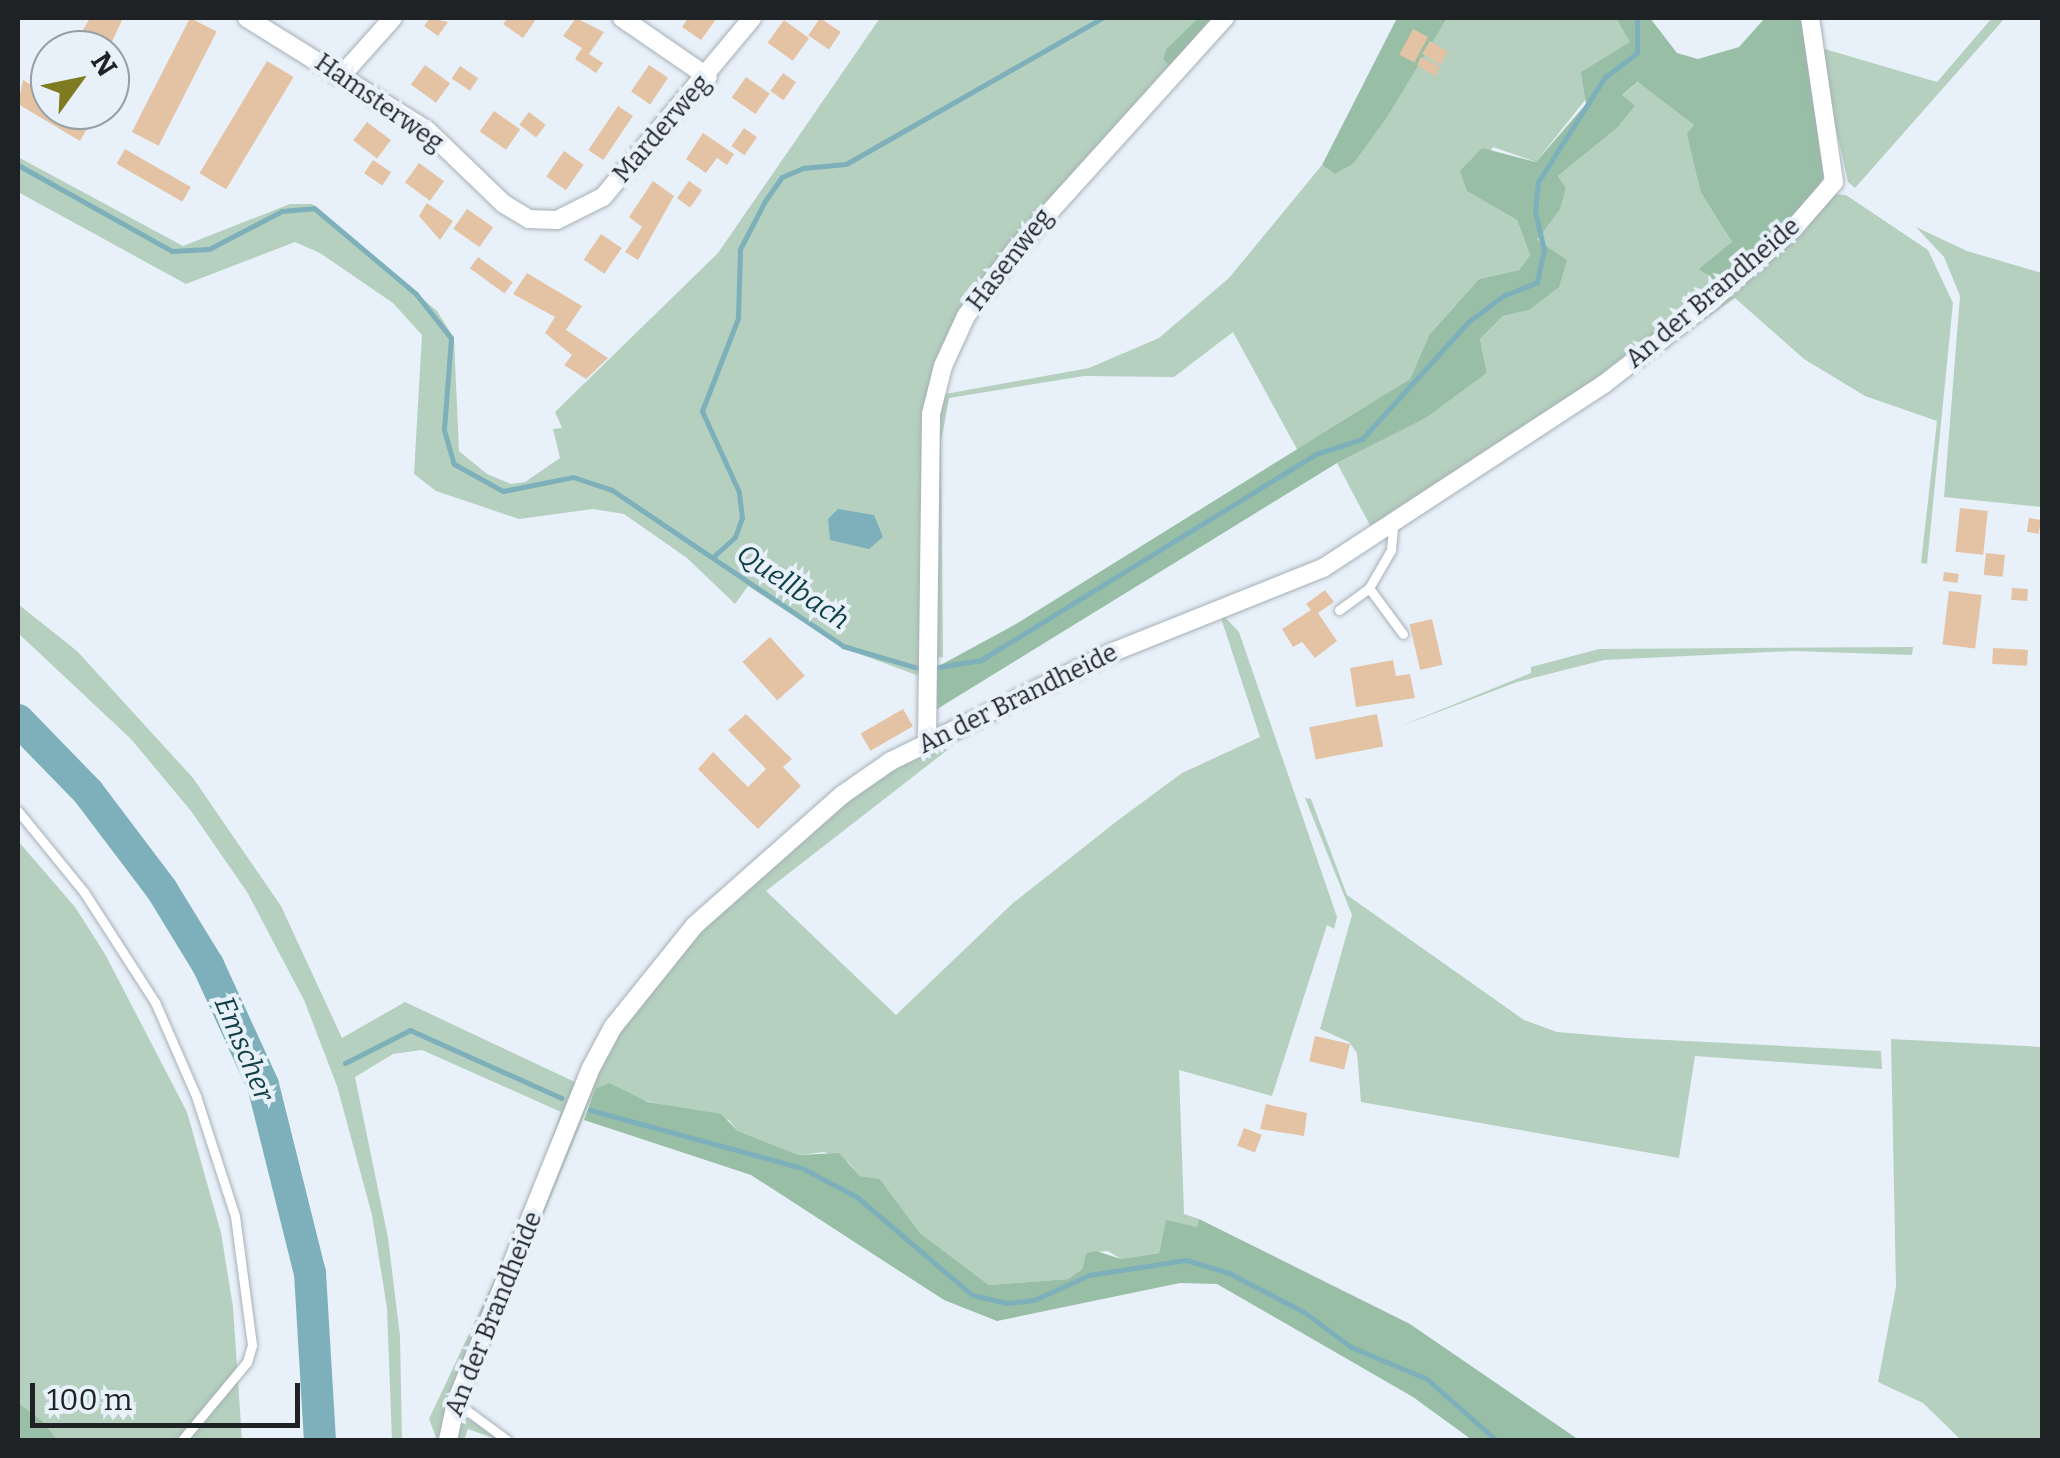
<!DOCTYPE html>
<style>
body{margin:0}
#map{position:relative;width:2060px;height:1458px;overflow:hidden;background:#e8f1fa;font-family:Bitter,serif}
div>[style]{position:absolute}
[style*='--x']{left:calc(var(--x)*1px);top:calc(var(--y)*1px);width:calc(var(--w)*1px);rotate:calc(var(--a)*1deg)}
.green>*{inset:0;background:#b5d0be}
.forest>*{inset:0;background:#98bfa5}
.water>*{inset:0;background:#7db0ba}
.stream>*{height:5px;margin:-2.5px;padding:0 2.5px;transform-origin:2.5px;border-radius:2.5px;background:#7db0ba}
.river>*{height:32px;margin:-16px;padding:0 16px;transform-origin:16px;border-radius:16px;background:#7db0ba}
.building>*{inset:0;background:#e4c3a5;transform-origin:0 0}
.roads{filter:drop-shadow(0 0 2px #a7b0b8) drop-shadow(0 0 2px #a7b0b8)}
.service>*{height:9px;margin:-4.5px;padding:0 4.5px;transform-origin:4.5px;border-radius:4.5px;background:#fff}
.minor>*{height:18px;margin:-9px;padding:0 9px;transform-origin:9px;border-radius:9px;background:#fff}
span{translate:-50% -50%;white-space:nowrap;text-align:center;line-height:1.15;-webkit-text-stroke:8px #e8f1fa;paint-order:stroke}
.street-label{font-size:25px;color:#1e2225}
.water-label{font-size:28px;color:#0f3e46;font-style:italic}
.frame{position:absolute;inset:0;border:20px solid #1e2225;pointer-events:none}
.north{position:absolute;left:30px;top:30px;width:100px;height:100px;box-sizing:border-box;background:#e8f1fa;border:2px solid #979ea5;border-radius:50%;rotate:57deg;font-size:28px;font-weight:700;line-height:40px;text-align:center;color:#1e2225}
.north::after{content:'';display:block;margin:auto;width:35px;height:45px;background:#7e7b21;clip-path:polygon(50% 0,100% 100%,50% 72%,0 100%)}
.scale{position:absolute;left:30px;top:1383px;width:270px;height:45px;box-sizing:border-box;border:5px solid #1e2225;border-top:0;padding-left:12px;font-size:30px;line-height:35px;white-space:nowrap;color:#1e2225;-webkit-text-stroke:8px #e8f1fa;paint-order:stroke}
</style>
<div id="map">
<div class="green">
<i style="clip-path:polygon(880px 18px,1198px 18px,1167px 48px,1173px 69px,1045px 203px,944px 351px,922px 677px,843px 648px,748px 586px,735px 604px,687px 558px,624px 514px,593px 509px,519px 519px,436px 491px,414px 474px,422px 335px,393px 303px,320px 253px,295px 242px,186px 284px,18px 192px,18px 157px,183px 246px,290px 204px,312px 204px,437px 311px,454px 338px,459px 451px,487px 474px,511px 484px,525px 482px,560px 458px,553px 429px,562px 428px,555px 412px,718px 253px)"></i>
<i style="clip-path:polygon(1447px 18px,1616px 18px,1631px 42px,1536px 162px,1493px 147px,1468px 191px,1517px 220px,1530px 255px,1519px 270px,1479px 279px,1429px 335px,1410px 379px,1298px 451px,1233px 332px,1174px 377px,1084px 376px,949px 398px,941px 442px,943px 657px,932px 658px,940px 395px,1089px 368px,1159px 338px,1229px 278px,1322px 165px,1335px 174px,1353px 164px)"></i>
<i style="clip-path:polygon(1992px 18px,2005px 18px,1855px 188px,1848px 182px,1818px 47px,1937px 82px)"></i>
<i style="clip-path:polygon(1639px 82px,1694px 125px,1701px 193px,1732px 242px,1721px 284px,1661px 335px,1374px 533px,1337px 463px,1426px 418px,1487px 373px,1480px 339px,1503px 316px,1529px 310px,1537px 241px,1566px 188px,1558px 176px,1617px 128px,1634px 107px,1621px 96px)"></i>
<i style="clip-path:polygon(1832px 194px,1846px 195px,1928px 250px,1953px 303px,1927px 564px,1921px 563px,1937px 421px,1865px 396px,1804px 359px,1735px 298px,1457px 492px,1621px 377px)"></i>
<i style="clip-path:polygon(1916px 227px,1967px 251px,2042px 273px,2042px 507px,1944px 497px,1960px 296px,1944px 257px)"></i>
<i style="clip-path:polygon(18px 604px,77px 651px,193px 778px,281px 906px,342px 1038px,405px 1002px,575px 1082px,602px 1029px,675px 934px,610px 1025px,437px 1440px,429px 1419px,525px 1215px,561px 1112px,422px 1050px,393px 1054px,355px 1077px,388px 1238px,400px 1336px,402px 1440px,392px 1440px,387px 1308px,372px 1215px,337px 1086px,304px 1000px,247px 892px,191px 811px,131px 739px,18px 633px)"></i>
<i style="clip-path:polygon(evenodd,1222px 614px,1239px 632px,1337px 917px,1334px 929px,1327px 925px,1272px 1096px,1179px 1070px,1184px 1214px,1199px 1219px,1197px 1228px,1166px 1221px,1159px 1253px,1121px 1259px,1108px 1251px,1086px 1253px,1082px 1269px,1068px 1279px,989px 1285px,920px 1233px,880px 1179px,860px 1176px,848px 1162px,824px 1152px,799px 1155px,738px 1131px,729px 1120px,595px 1089px,468px 1399px,610px 1044px,692px 935px,827px 814px,907px 759px,1119px 653px,1222px 614px,1221px 618px,1260px 737px,1182px 773px,1117px 821px,1013px 903px,896px 1015px,766px 891px,959px 741px,1146px 645px,1221px 618px)"></i>
<i style="clip-path:polygon(1913px 647px,1912px 655px,1793px 651px,1604px 660px,1517px 682px,1396px 728px,1531px 673px,1531px 667px,1599px 649px)"></i>
<i style="clip-path:polygon(1305px 798px,1311px 799px,1347px 895px,1524px 1020px,1557px 1032px,1627px 1038px,1881px 1051px,1882px 1069px,1695px 1056px,1679px 1158px,1361px 1102px,1357px 1053px,1349px 1042px,1320px 1029px,1352px 915px)"></i>
<i style="clip-path:polygon(18px 841px,75px 907px,105px 954px,187px 1112px,221px 1233px,233px 1307px,242px 1440px,57px 1440px,18px 1403px)"></i>
<i style="clip-path:polygon(1891px 1039px,2042px 1047px,2042px 1440px,1961px 1440px,1923px 1403px,1878px 1382px,1896px 1287px)"></i>
<i style="clip-path:polygon(467px 1418px,475px 1423px,499px 1440px,468px 1429px,464px 1440px,456px 1440px,459px 1421px)"></i>
</div>
<div class="forest">
<i style="clip-path:polygon(1198px 18px,1220px 18px,1173px 69px,1163px 59px,1167px 48px)"></i>
<i style="clip-path:polygon(1397px 18px,1447px 18px,1387px 117px,1353px 164px,1335px 174px,1322px 165px)"></i>
<i style="clip-path:polygon(1616px 18px,1650px 18px,1677px 53px,1698px 59px,1739px 47px,1765px 18px,1805px 18px,1826px 172px,1808px 208px,1721px 284px,1699px 269px,1732px 242px,1701px 193px,1687px 134px,1694px 125px,1638px 82px,1622px 95px,1635px 106px,1617px 128px,1558px 176px,1566px 188px,1560px 209px,1537px 240px,1567px 260px,1559px 287px,1529px 310px,1503px 316px,1480px 339px,1487px 373px,1426px 418px,1337px 463px,934px 711px,926px 673px,1016px 624px,1410px 379px,1429px 335px,1479px 279px,1519px 270px,1530px 255px,1517px 220px,1467px 191px,1460px 171px,1482px 148px,1536px 162px,1586px 104px,1581px 72px,1630px 42px)"></i>
<i style="clip-path:polygon(609px 1083px,648px 1102px,721px 1114px,738px 1131px,799px 1155px,839px 1153px,860px 1176px,880px 1179px,920px 1233px,989px 1285px,1068px 1279px,1082px 1269px,1086px 1253px,1096px 1251px,1121px 1259px,1159px 1253px,1166px 1220px,1197px 1227px,1199px 1219px,1410px 1324px,1579px 1440px,1472px 1440px,1413px 1397px,1217px 1284px,1180px 1283px,997px 1321px,944px 1300px,751px 1175px,584px 1120px,595px 1089px)"></i>
<i style="clip-path:polygon(18px 1403px,42px 1421px,57px 1440px,18px 1440px)"></i>
</div>
<div class="water">
<i style="clip-path:polygon(838px 509px,874px 515px,883px 537px,869px 549px,830px 540px,828px 519px)"></i>
</div>
<div class="stream">
<i style="--x:18;--y:165;--w:176;--a:29.2"></i>
<i style="--x:172;--y:251;--w:37;--a:-3"></i>
<i style="--x:209;--y:249;--w:82;--a:-27.5"></i>
<i style="--x:282;--y:211;--w:32;--a:-5"></i>
<i style="--x:314;--y:208;--w:133;--a:40.1"></i>
<i style="--x:416;--y:294;--w:56;--a:51.5"></i>
<i style="--x:451;--y:338;--w:92;--a:94.4"></i>
<i style="--x:444;--y:430;--w:35;--a:74"></i>
<i style="--x:454;--y:464;--w:56;--a:28.9"></i>
<i style="--x:503;--y:491;--w:71;--a:-11.3"></i>
<i style="--x:573;--y:477;--w:41;--a:18.4"></i>
<i style="--x:612;--y:490;--w:279;--a:34"></i>
<i style="--x:843;--y:646;--w:81;--a:16.4"></i>
<i style="--x:714;--y:556;--w:28;--a:-42"></i>
<i style="--x:735;--y:537;--w:20;--a:-70"></i>
<i style="--x:742;--y:518;--w:26;--a:-97"></i>
<i style="--x:739;--y:492;--w:89;--a:-114.6"></i>
<i style="--x:702;--y:411;--w:100;--a:-68.8"></i>
<i style="--x:738;--y:318;--w:69;--a:-88.3"></i>
<i style="--x:740;--y:249;--w:54;--a:-62.5"></i>
<i style="--x:765;--y:201;--w:29;--a:-55"></i>
<i style="--x:782;--y:177;--w:23;--a:-23"></i>
<i style="--x:803;--y:168;--w:43;--a:-5.3"></i>
<i style="--x:846;--y:164;--w:295;--a:-29.7"></i>
<i style="--x:932;--y:668;--w:50;--a:-9.3"></i>
<i style="--x:981;--y:660;--w:393;--a:-31.6"></i>
<i style="--x:1316;--y:454;--w:48;--a:-18.1"></i>
<i style="--x:1362;--y:439;--w:158;--a:-47.8"></i>
<i style="--x:1468;--y:322;--w:44;--a:-36.6"></i>
<i style="--x:1503;--y:296;--w:37;--a:-22"></i>
<i style="--x:1537;--y:282;--w:33;--a:-78"></i>
<i style="--x:1544;--y:250;--w:40;--a:-103"></i>
<i style="--x:1535;--y:211;--w:29;--a:-84"></i>
<i style="--x:1538;--y:182;--w:125;--a:-57.5"></i>
<i style="--x:1605;--y:77;--w:40;--a:-37"></i>
<i style="--x:1637;--y:53;--w:35;--a:-90"></i>
<i style="--x:345;--y:1063;--w:73;--a:-26.9"></i>
<i style="--x:410;--y:1030;--w:166;--a:24.2"></i>
<i style="--x:590;--y:1110;--w:220;--a:15.3"></i>
<i style="--x:802;--y:1168;--w:62;--a:27.8"></i>
<i style="--x:857;--y:1197;--w:151;--a:40.4"></i>
<i style="--x:972;--y:1295;--w:35;--a:13"></i>
<i style="--x:1006;--y:1303;--w:28;--a:-6"></i>
<i style="--x:1034;--y:1300;--w:60;--a:-24.4"></i>
<i style="--x:1089;--y:1275;--w:98;--a:-8.8"></i>
<i style="--x:1186;--y:1260;--w:45;--a:16.8"></i>
<i style="--x:1229;--y:1273;--w:85;--a:27.5"></i>
<i style="--x:1304;--y:1312;--w:59;--a:36.7"></i>
<i style="--x:1351;--y:1347;--w:82;--a:22.8"></i>
<i style="--x:1427;--y:1379;--w:92;--a:41.5"></i>
</div>
<div class="river">
<i style="--x:18;--y:720;--w:100;--a:45.8"></i>
<i style="--x:88;--y:792;--w:123;--a:52.9"></i>
<i style="--x:162;--y:890;--w:88;--a:58.5"></i>
<i style="--x:208;--y:965;--w:132;--a:65.4"></i>
<i style="--x:263;--y:1085;--w:194;--a:76"></i>
<i style="--x:310;--y:1273;--w:167;--a:86.6"></i>
</div>
<div class="building">
<i style="clip-path:polygon(90px 18px,123px 18px,108px 50px,71px 50px)"></i>
<i style="left:190px;top:18px;width:30px;height:128px;rotate:27deg"></i>
<i style="clip-path:polygon(430px 18px,448px 22px,438px 36px,424px 26px)"></i>
<i style="clip-path:polygon(508px 18px,530px 18px,535px 21px,523px 38px,503px 24px)"></i>
<i style="clip-path:polygon(576px 18px,604px 32px,589px 54px,603px 63px,596px 73px,575px 59px,582px 48px,563px 36px)"></i>
<i style="clip-path:polygon(688px 18px,717px 18px,701px 40px,682px 27px)"></i>
<i style="left:820px;top:18px;width:25px;height:21px;rotate:34deg"></i>
<i style="left:784px;top:20px;width:31px;height:28px;rotate:36deg"></i>
<i style="left:1413px;top:29px;width:17px;height:29px;rotate:28deg"></i>
<i style="left:1430px;top:41px;width:21px;height:15px;rotate:31deg"></i>
<i style="clip-path:polygon(1421px 57px,1440px 67px,1435px 76px,1417px 65px)"></i>
<i style="left:267px;top:61px;width:31px;height:131px;rotate:31deg"></i>
<i style="left:425px;top:65px;width:31px;height:24px;rotate:36deg"></i>
<i style="left:649px;top:65px;width:23px;height:32px;rotate:34deg"></i>
<i style="left:460px;top:66px;width:22px;height:15px;rotate:34deg"></i>
<i style="left:783px;top:73px;width:16px;height:22px;rotate:35deg"></i>
<i style="left:746px;top:77px;width:29px;height:25px;rotate:35deg"></i>
<i style="clip-path:polygon(23px 80px,50px 96px,50px 110px,75px 110px,92px 120px,80px 141px,18px 104px)"></i>
<i style="left:618px;top:106px;width:18px;height:53px;rotate:34deg"></i>
<i style="left:494px;top:111px;width:32px;height:25px;rotate:35deg"></i>
<i style="left:529px;top:112px;width:21px;height:16px;rotate:37deg"></i>
<i style="left:367px;top:122px;width:30px;height:23px;rotate:37deg"></i>
<i style="left:744px;top:128px;width:16px;height:22px;rotate:35deg"></i>
<i style="clip-path:polygon(703px 133px,734px 154px,727px 165px,717px 158px,706px 173px,686px 159px)"></i>
<i style="left:125px;top:149px;width:76px;height:17px;rotate:30deg"></i>
<i style="left:564px;top:151px;width:24px;height:31px;rotate:35deg"></i>
<i style="left:373px;top:160px;width:22px;height:16px;rotate:34deg"></i>
<i style="left:419px;top:163px;width:31px;height:24px;rotate:36deg"></i>
<i style="clip-path:polygon(653px 181px,674px 196px,638px 260px,625px 252px,642px 227px,629px 217px)"></i>
<i style="left:689px;top:181px;width:16px;height:21px;rotate:35deg"></i>
<i style="clip-path:polygon(427px 203px,453px 221px,440px 240px,419px 216px)"></i>
<i style="left:467px;top:209px;width:32px;height:24px;rotate:35deg"></i>
<i style="left:601px;top:234px;width:25px;height:31px;rotate:34deg"></i>
<i style="left:478px;top:257px;width:43px;height:14px;rotate:36deg"></i>
<i style="clip-path:polygon(527px 273px,582px 306px,566px 330px,608px 358px,586px 379px,564px 365px,572px 355px,545px 333px,555px 317px,513px 294px)"></i>
<i style="left:1960px;top:508px;width:28px;height:44px;rotate:6deg"></i>
<i style="left:2029px;top:518px;width:12px;height:14px;rotate:9deg"></i>
<i style="left:1986px;top:553px;width:19px;height:22px;rotate:6deg"></i>
<i style="left:1944px;top:572px;width:15px;height:9px;rotate:8deg"></i>
<i style="left:2012px;top:588px;width:16px;height:12px;rotate:4deg"></i>
<i style="clip-path:polygon(1325px 590px,1334px 602px,1318px 613px,1337px 641px,1315px 658px,1302px 642px,1293px 647px,1282px 629px,1311px 610px,1306px 604px)"></i>
<i style="left:1949px;top:591px;width:33px;height:54px;rotate:7deg"></i>
<i style="left:1432px;top:619px;width:47px;height:23px;rotate:77deg"></i>
<i style="left:770px;top:637px;width:52px;height:37px;rotate:48deg"></i>
<i style="left:1993px;top:648px;width:35px;height:16px;rotate:3deg"></i>
<i style="clip-path:polygon(1393px 660px,1396px 676px,1410px 674px,1415px 698px,1356px 707px,1350px 668px)"></i>
<i style="left:903px;top:709px;width:20px;height:49px;rotate:60deg"></i>
<i style="clip-path:polygon(746px 714px,792px 759px,783px 767px,801px 786px,758px 829px,698px 769px,713px 752px,748px 787px,766px 769px,728px 730px)"></i>
<i style="left:1377px;top:714px;width:33px;height:69px;rotate:79deg"></i>
<i style="left:1315px;top:1036px;width:36px;height:26px;rotate:13deg"></i>
<i style="clip-path:polygon(1266px 1104px,1307px 1113px,1304px 1136px,1260px 1129px)"></i>
<i style="left:1244px;top:1128px;width:19px;height:19px;rotate:21deg"></i>
</div>
<div class="roads">
<div class="service">
<i style="--x:1369;--y:588;--w:57;--a:53.5"></i>
<i style="--x:1339;--y:610;--w:37;--a:-36"></i>
<i style="--x:1369;--y:588;--w:44;--a:-59.9"></i>
<i style="--x:1391;--y:550;--w:25;--a:-85"></i>
<i style="--x:18;--y:811;--w:104;--a:50.8"></i>
<i style="--x:84;--y:892;--w:131;--a:57.2"></i>
<i style="--x:155;--y:1002;--w:103;--a:66.4"></i>
<i style="--x:196;--y:1096;--w:126;--a:72"></i>
<i style="--x:235;--y:1216;--w:130;--a:82.5"></i>
<i style="--x:252;--y:1345;--w:18;--a:106"></i>
<i style="--x:247;--y:1362;--w:102;--a:129.8"></i>
<i style="--x:457;--y:1403;--w:62;--a:36.5"></i>
</div>
<div class="minor">
<i style="--x:247;--y:18;--w:212;--a:31.9"></i>
<i style="--x:427;--y:130;--w:107;--a:43.9"></i>
<i style="--x:504;--y:204;--w:29;--a:31"></i>
<i style="--x:529;--y:219;--w:28;--a:2"></i>
<i style="--x:557;--y:220;--w:51;--a:-26.6"></i>
<i style="--x:603;--y:197;--w:233;--a:-50.2"></i>
<i style="--x:622;--y:18;--w:104;--a:34.5"></i>
<i style="--x:342;--y:75;--w:76;--a:-48.2"></i>
<i style="--x:927;--y:743;--w:329;--a:-89.3"></i>
<i style="--x:931;--y:414;--w:49;--a:-76"></i>
<i style="--x:943;--y:366;--w:55;--a:-65.3"></i>
<i style="--x:966;--y:316;--w:84;--a:-53.3"></i>
<i style="--x:1016;--y:249;--w:312;--a:-47.9"></i>
<i style="--x:448;--y:1440;--w:39;--a:-78"></i>
<i style="--x:456;--y:1402;--w:360;--a:-68"></i>
<i style="--x:591;--y:1068;--w:47;--a:-61.8"></i>
<i style="--x:613;--y:1027;--w:131;--a:-51.2"></i>
<i style="--x:695;--y:925;--w:196;--a:-41.5"></i>
<i style="--x:842;--y:795;--w:60;--a:-34.8"></i>
<i style="--x:891;--y:761;--w:247;--a:-26.2"></i>
<i style="--x:1113;--y:652;--w:226;--a:-21.8"></i>
<i style="--x:1323;--y:568;--w:336;--a:-33.2"></i>
<i style="--x:1604;--y:384;--w:134;--a:-37.7"></i>
<i style="--x:1710;--y:302;--w:111;--a:-41.3"></i>
<i style="--x:1793;--y:229;--w:62;--a:-48.9"></i>
<i style="--x:1834;--y:182;--w:166;--a:-98.3"></i>
</div>
</div>
<div class="street-label">
<span style="left:379px;top:103px;rotate:35deg">Hamsterweg</span>
<span style="left:662px;top:129px;rotate:-49deg">Marderweg</span>
<span style="left:1010px;top:260px;rotate:-52deg">Hasenweg</span>
<span style="left:1713px;top:293px;rotate:-40deg">An der Brandheide</span>
<span style="left:1018px;top:699px;rotate:-26deg">An der Brandheide</span>
<span style="left:494px;top:1314px;rotate:-68deg">An der Brandheide</span>
</div>
<div class="water-label">
<span style="left:793px;top:587px;rotate:34deg">Quellbach</span>
<span style="left:244px;top:1049px;rotate:67deg">Emscher</span>
</div>
<div class="frame"></div>
<div class="north">N</div>
<div class="scale">100 m</div>
</div>
